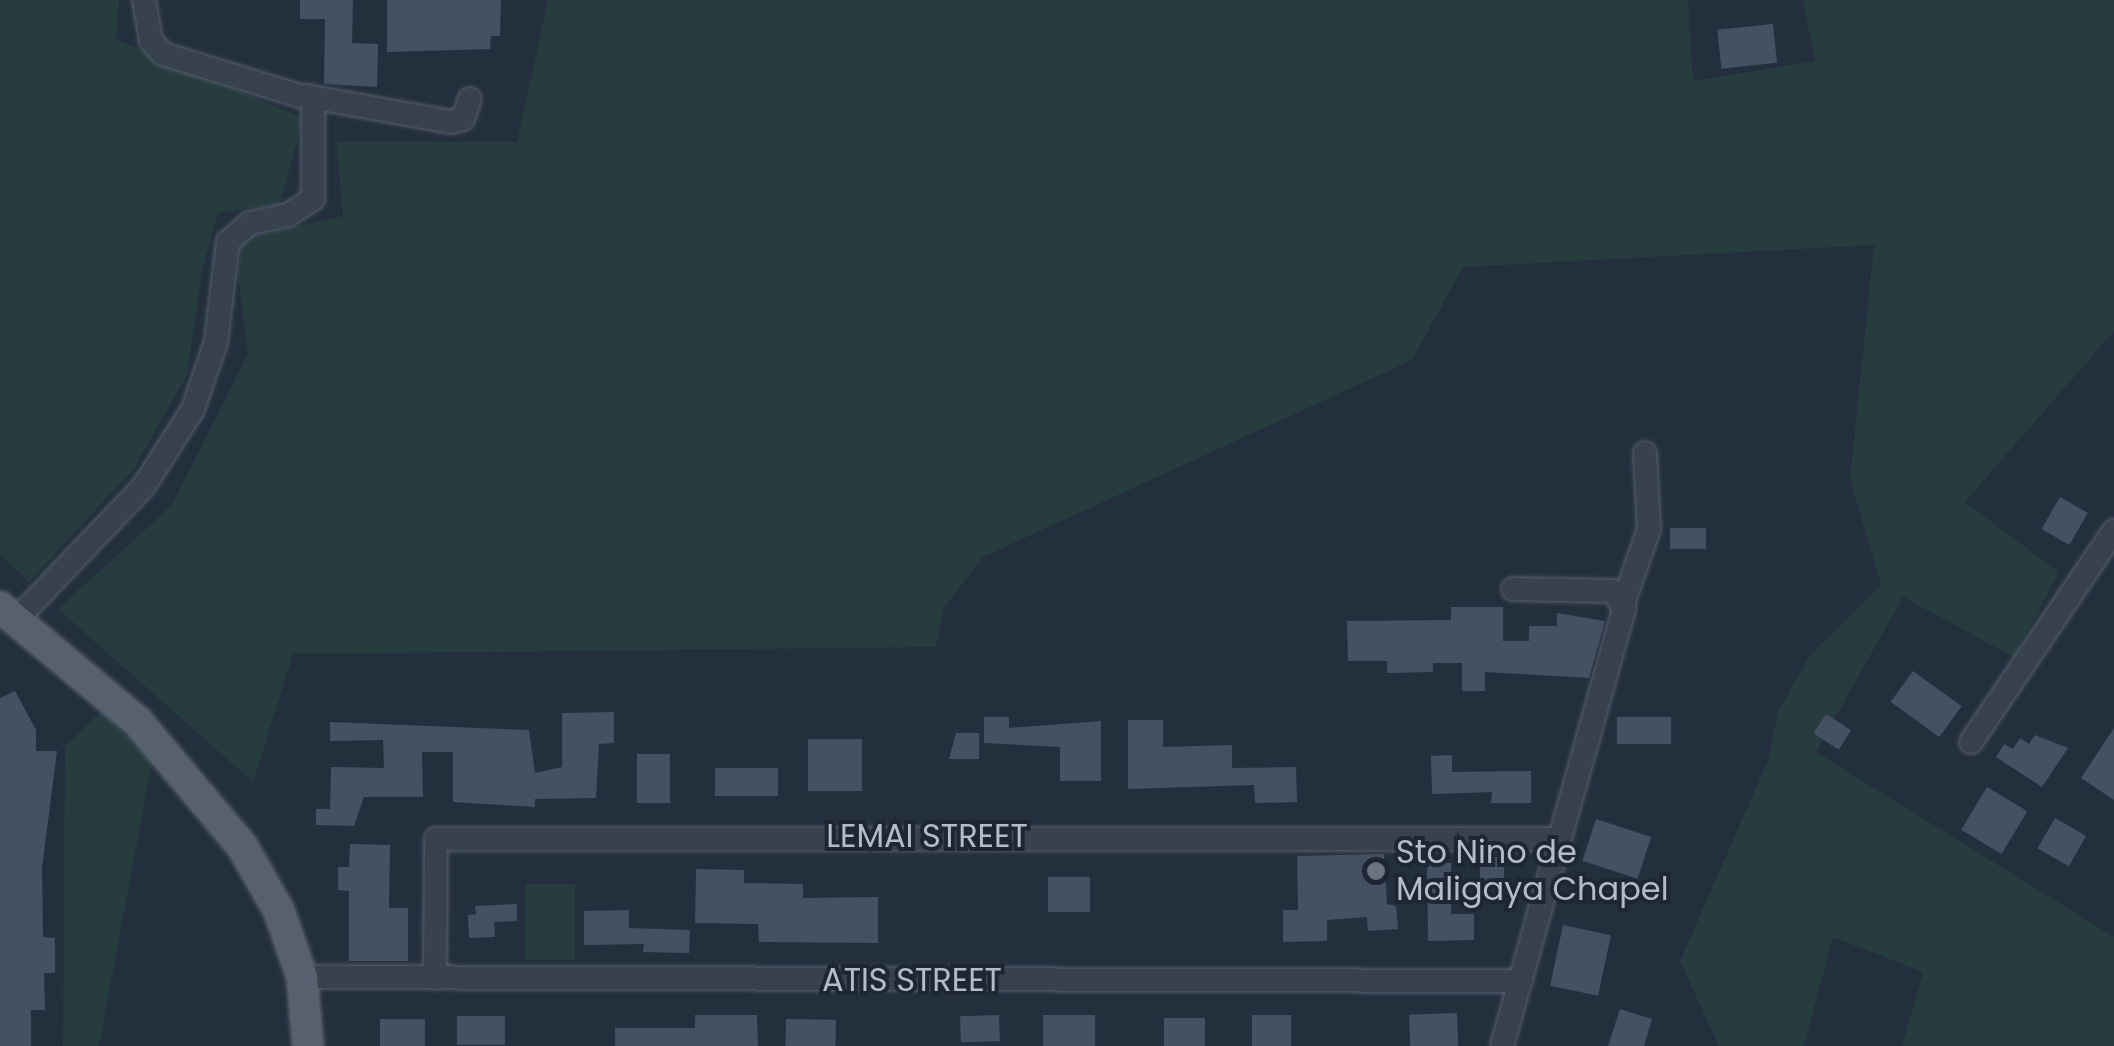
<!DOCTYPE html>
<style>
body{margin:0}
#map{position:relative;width:2114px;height:1046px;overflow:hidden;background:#242f3e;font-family:Poppins,sans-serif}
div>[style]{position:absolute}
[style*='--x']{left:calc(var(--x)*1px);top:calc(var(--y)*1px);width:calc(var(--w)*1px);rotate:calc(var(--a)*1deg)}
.green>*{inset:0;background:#263c3f;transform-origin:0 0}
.building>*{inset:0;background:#455162;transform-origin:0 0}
.roads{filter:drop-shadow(0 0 2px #565f6c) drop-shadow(0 0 2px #565f6c)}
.minor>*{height:22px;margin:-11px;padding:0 11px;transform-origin:11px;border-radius:11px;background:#38414e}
.major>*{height:30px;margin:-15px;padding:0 15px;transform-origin:15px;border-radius:15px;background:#56606e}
.dots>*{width:28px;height:28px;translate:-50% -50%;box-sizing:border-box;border:5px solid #1d2633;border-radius:50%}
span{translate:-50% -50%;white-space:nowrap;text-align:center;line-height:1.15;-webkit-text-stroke:8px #1d2633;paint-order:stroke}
.street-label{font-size:32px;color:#b4bcc9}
.poi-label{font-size:32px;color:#b4bcc9}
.left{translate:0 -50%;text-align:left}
</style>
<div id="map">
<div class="green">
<i style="clip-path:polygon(0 0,119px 0,116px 39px,303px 118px,280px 204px,218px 213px,203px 266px,187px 375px,134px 469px,29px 582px,0 554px)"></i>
<i style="clip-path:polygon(548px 0,1688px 0,1693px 81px,1815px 61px,1803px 0,2114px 0,2114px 331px,1965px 502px,2059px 572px,2014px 657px,1903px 597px,1816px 752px,2114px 937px,2114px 1046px,1902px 1046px,1923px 972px,1833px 937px,1804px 1046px,1719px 1046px,1680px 961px,1769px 758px,1778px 711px,1811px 654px,1881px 585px,1850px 479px,1874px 245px,1463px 267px,1412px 360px,983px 557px,944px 608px,936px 647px,293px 654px,253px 782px,58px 609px,171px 506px,248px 354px,238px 275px,243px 238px,343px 216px,336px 142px,517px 142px)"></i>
<i style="clip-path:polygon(102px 711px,152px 762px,99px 1046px,63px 1046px,65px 746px)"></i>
<i style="left:526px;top:884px;width:49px;height:76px"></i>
</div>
<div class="building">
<i style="clip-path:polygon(300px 0,353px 0,352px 43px,378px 44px,377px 87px,324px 84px,325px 19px,300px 19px)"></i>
<i style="clip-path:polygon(387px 0,501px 0,500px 36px,491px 36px,490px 49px,387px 52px)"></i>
<i style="left:1773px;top:24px;width:39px;height:56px;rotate:84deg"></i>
<i style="left:2060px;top:497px;width:32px;height:37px;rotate:30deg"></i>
<i style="left:1670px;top:528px;width:36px;height:21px"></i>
<i style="clip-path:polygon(1451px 607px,1503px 607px,1503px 641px,1529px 641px,1529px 626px,1557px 626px,1557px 613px,1605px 621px,1589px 678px,1485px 672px,1485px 691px,1462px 691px,1462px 663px,1433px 663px,1433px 672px,1387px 673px,1387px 661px,1348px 661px,1347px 621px,1451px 620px)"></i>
<i style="left:1913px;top:671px;width:60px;height:38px;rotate:36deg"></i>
<i style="clip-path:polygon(15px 691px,36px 730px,36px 751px,57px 751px,42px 868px,43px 937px,55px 938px,55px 973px,44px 973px,45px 1010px,31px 1010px,31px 1046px,0 1046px,0 698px)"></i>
<i style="clip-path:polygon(614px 712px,614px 743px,599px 744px,596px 798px,535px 799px,535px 807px,453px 802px,453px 752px,422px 752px,423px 797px,364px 797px,354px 826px,316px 825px,316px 809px,330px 809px,331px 767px,384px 768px,383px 740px,330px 741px,330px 722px,529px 730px,535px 773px,562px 767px,562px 713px)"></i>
<i style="left:1826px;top:714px;width:30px;height:23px;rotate:33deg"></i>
<i style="clip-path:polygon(984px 717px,1009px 717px,1009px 728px,1101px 721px,1101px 781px,1060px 781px,1060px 747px,984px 743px)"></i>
<i style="left:1617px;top:717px;width:54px;height:27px"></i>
<i style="clip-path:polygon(1128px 720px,1163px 720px,1163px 747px,1232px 745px,1232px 768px,1296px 767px,1297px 802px,1255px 803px,1254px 785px,1128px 789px)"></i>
<i style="clip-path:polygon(2114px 728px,2114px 800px,2081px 778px)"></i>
<i style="clip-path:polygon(956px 733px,979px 733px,979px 759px,949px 759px)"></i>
<i style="clip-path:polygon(2035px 735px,2068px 748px,2042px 787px,1996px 757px,2004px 744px,2013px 749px,2020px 738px,2029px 744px)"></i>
<i style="left:808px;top:739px;width:54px;height:52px"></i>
<i style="left:637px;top:754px;width:33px;height:49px"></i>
<i style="clip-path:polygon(1452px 755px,1452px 772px,1531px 771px,1531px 803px,1491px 803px,1492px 792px,1432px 794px,1431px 756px)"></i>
<i style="left:715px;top:768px;width:63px;height:28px"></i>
<i style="left:1987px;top:787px;width:47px;height:50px;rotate:31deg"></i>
<i style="left:2055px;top:818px;width:36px;height:35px;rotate:30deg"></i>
<i style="left:1596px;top:819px;width:58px;height:44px;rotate:18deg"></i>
<i style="clip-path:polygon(350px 844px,390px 845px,389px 908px,408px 908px,408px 961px,349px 961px,349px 891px,338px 890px,338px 867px,349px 867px)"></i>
<i style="clip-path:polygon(1384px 854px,1387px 904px,1396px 906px,1398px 929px,1368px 931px,1367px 917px,1327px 920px,1327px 941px,1283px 942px,1283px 910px,1298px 910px,1297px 856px)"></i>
<i style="left:1480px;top:857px;width:24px;height:26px"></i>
<i style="clip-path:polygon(1427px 862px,1451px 863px,1451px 914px,1474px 914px,1474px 940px,1428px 941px)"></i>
<i style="clip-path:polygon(696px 869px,744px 870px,744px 883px,803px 884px,803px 898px,878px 897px,878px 943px,759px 942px,758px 924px,695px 923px)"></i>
<i style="left:1048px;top:877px;width:42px;height:35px"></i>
<i style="clip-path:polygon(517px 904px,517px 921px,494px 922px,495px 937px,469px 938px,468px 915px,476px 914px,475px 906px)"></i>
<i style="clip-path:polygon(629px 910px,629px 928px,690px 930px,689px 953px,643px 952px,644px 944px,584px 945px,584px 911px)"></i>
<i style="left:1563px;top:925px;width:49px;height:62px;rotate:12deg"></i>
<i style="clip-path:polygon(1620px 1009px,1652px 1019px,1644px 1046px,1608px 1046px)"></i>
<i style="left:1457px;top:1013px;width:33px;height:48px;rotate:88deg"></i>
<i style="clip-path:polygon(695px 1015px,757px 1015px,758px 1046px,615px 1046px,615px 1028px,695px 1028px)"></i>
<i style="left:999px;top:1015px;width:26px;height:39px;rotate:88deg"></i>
<i style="left:1043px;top:1015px;width:52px;height:31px"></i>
<i style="left:1252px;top:1015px;width:39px;height:31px"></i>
<i style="left:457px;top:1016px;width:48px;height:29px"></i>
<i style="left:1164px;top:1018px;width:41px;height:28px"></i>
<i style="left:425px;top:1019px;width:27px;height:45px;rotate:90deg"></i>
<i style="left:786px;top:1019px;width:50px;height:27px;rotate:1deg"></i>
</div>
<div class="roads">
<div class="minor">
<i style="--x:306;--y:96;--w:147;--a:10.2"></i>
<i style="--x:451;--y:122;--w:12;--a:-14"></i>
<i style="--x:463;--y:119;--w:21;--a:-71"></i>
<i style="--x:1623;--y:604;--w:79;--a:-70.9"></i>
<i style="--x:1649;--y:529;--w:76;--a:-93"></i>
<i style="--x:15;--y:621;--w:187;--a:-46.3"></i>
<i style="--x:144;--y:486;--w:91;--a:-57.5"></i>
<i style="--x:193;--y:409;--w:71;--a:-71.1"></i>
<i style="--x:216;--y:342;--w:101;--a:-83.2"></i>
<i style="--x:228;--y:242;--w:29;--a:-41"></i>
<i style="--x:250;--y:223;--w:39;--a:-12"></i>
<i style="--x:288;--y:215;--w:30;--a:-33"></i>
<i style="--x:313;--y:199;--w:99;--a:-90"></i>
<i style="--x:313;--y:100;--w:157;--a:-163"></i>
<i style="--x:163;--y:54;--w:18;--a:-133"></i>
<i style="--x:151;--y:41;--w:42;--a:-99.7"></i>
<i style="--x:1971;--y:742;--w:255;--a:-55.9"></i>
<i style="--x:302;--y:977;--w:1219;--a:0.19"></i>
<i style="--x:435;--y:978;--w:139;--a:-89.6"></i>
<i style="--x:436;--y:839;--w:1121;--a:0"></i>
<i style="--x:1502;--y:1046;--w:455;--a:-74.4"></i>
<i style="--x:1624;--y:608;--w:20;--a:-123"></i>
<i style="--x:1613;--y:591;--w:100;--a:-178.9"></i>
</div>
<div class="major">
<i style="--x:0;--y:607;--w:178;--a:39.8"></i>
<i style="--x:137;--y:721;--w:163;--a:50"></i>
<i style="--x:242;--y:846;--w:75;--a:60.4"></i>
<i style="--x:279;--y:911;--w:70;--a:70.8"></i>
<i style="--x:302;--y:977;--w:69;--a:85"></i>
</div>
</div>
<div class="dots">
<i style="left:1376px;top:871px;background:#6b7280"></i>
</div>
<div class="street-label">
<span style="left:927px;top:836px">LEMAI STREET</span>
<span style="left:912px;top:980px">ATIS STREET</span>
</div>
<div class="poi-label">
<span class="left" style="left:1396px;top:871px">Sto Nino de<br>Maligaya Chapel</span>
</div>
</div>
